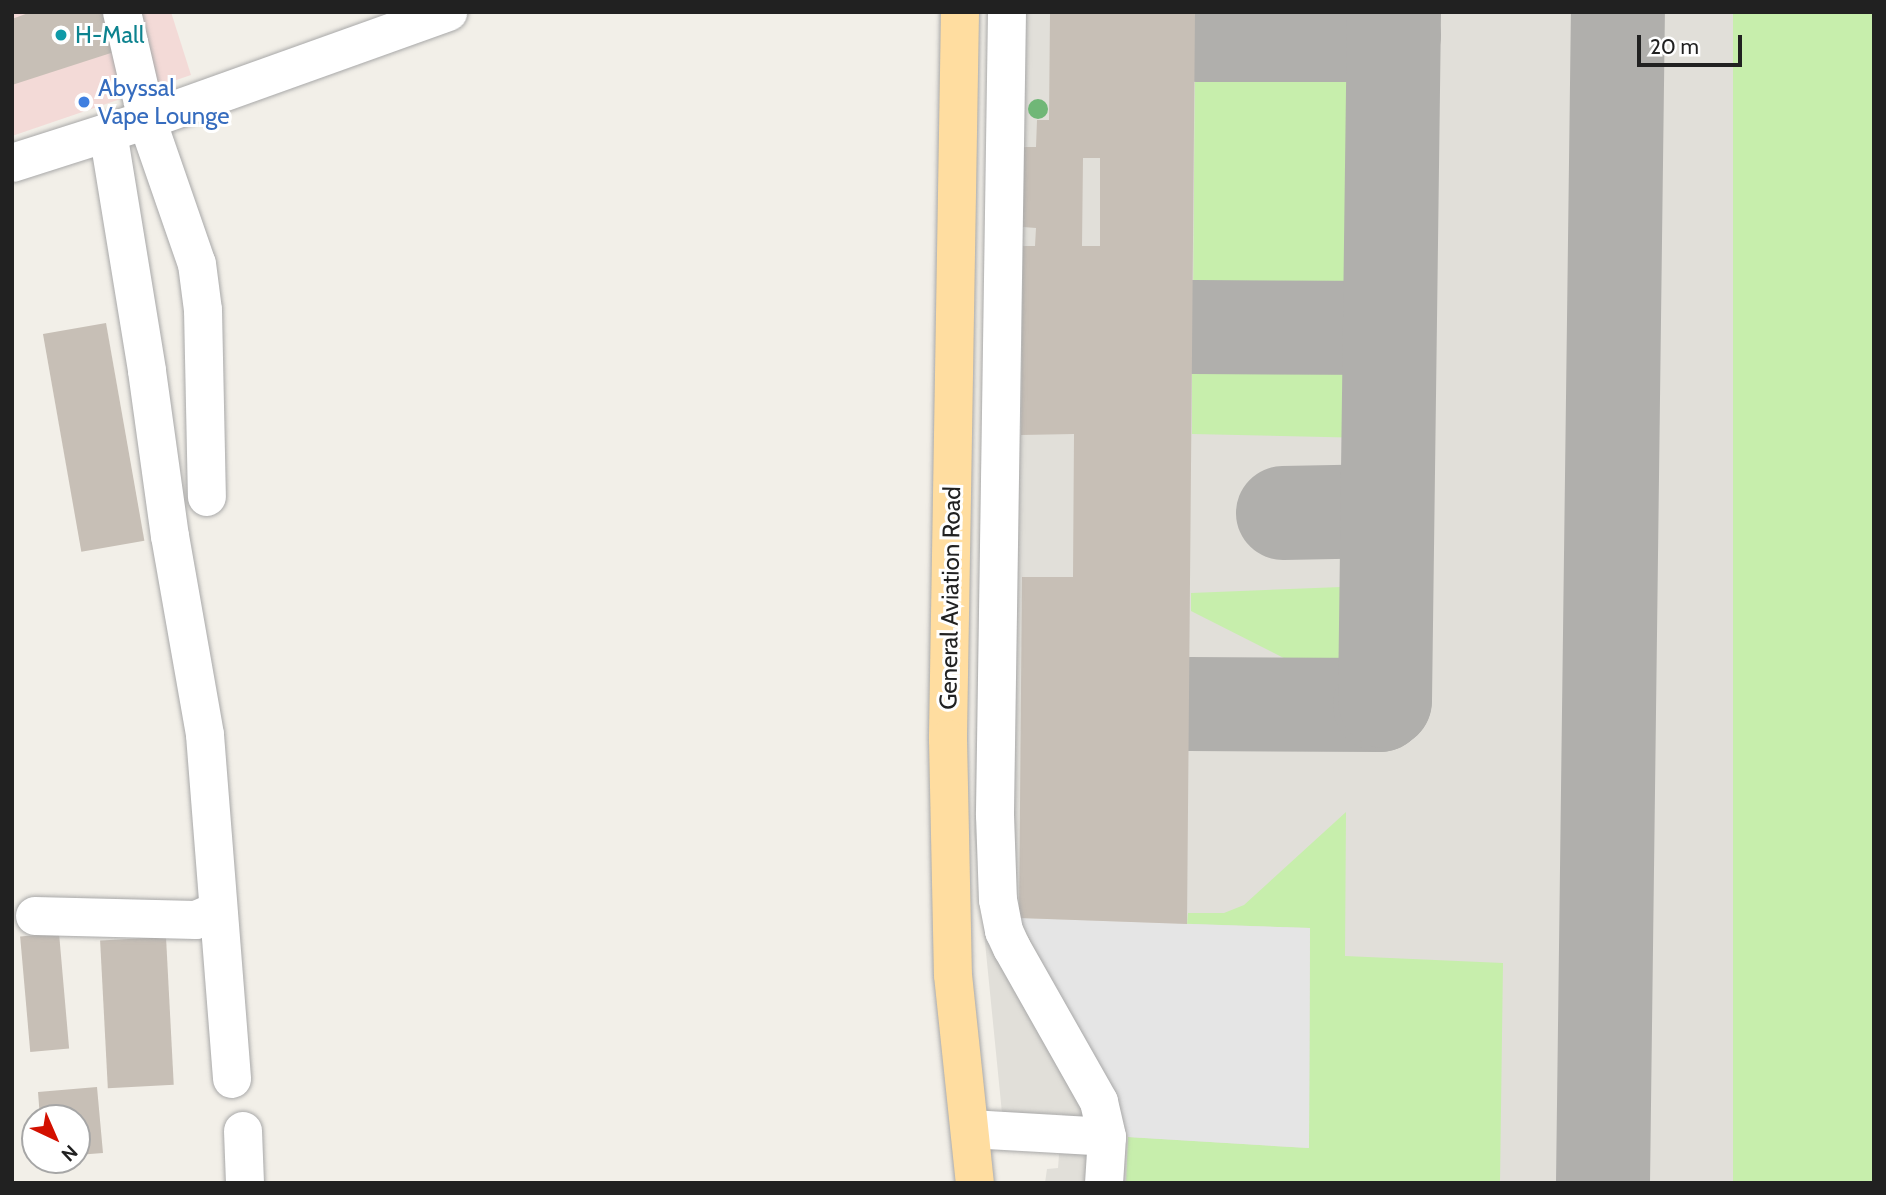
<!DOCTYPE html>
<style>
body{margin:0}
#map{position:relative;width:1886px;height:1195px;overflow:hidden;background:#f2efe8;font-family:Cabin,sans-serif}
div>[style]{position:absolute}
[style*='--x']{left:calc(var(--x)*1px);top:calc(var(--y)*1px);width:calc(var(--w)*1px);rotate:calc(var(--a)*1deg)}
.commercial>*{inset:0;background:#f3dad7}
.airport>*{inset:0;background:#e1dfd9}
.grass>*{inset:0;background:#c7eeac;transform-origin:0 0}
.parking>*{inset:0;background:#e5e5e5}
.taxiway>*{height:94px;margin:-47px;padding:0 47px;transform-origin:47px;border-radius:47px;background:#b0afac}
.building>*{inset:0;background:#c7bfb6;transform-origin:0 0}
.roads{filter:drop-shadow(0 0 2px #a8a8a8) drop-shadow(0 0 2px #a8a8a8)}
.minor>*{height:38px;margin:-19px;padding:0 19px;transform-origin:19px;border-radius:19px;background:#fff}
.major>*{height:38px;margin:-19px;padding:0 19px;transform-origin:19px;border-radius:19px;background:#ffdda0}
.trees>*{width:20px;height:20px;margin:-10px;border-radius:50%;background:#70b777}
.dots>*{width:19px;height:19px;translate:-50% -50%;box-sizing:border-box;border:4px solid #fff;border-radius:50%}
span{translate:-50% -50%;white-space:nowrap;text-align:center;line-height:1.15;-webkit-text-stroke:6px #fff;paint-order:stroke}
.culture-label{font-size:24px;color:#0d838f}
.left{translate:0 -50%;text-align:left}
.shop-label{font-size:24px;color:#366cbe}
.street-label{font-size:24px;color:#212121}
.frame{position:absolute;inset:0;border:14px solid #212121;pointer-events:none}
.north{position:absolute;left:21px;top:1104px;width:70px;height:70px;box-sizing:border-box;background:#fff;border:2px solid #a6a6a6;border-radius:50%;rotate:136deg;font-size:19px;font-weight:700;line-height:28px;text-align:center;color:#212121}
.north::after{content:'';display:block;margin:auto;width:24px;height:32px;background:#d31000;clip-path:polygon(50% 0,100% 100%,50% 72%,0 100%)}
.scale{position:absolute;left:1637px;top:35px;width:105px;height:32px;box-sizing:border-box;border:4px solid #212121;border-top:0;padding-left:9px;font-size:21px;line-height:24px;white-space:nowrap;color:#212121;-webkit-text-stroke:5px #fff;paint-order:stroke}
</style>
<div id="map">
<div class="commercial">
<i style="clip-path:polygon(12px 12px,171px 12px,191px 75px,12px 136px)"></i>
</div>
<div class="airport">
<i style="clip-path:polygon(990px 12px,1874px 12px,1874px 1183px,1045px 1183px,1047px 1169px,1058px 1168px,1062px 1114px,1002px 1113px,974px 832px)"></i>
</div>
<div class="grass">
<i style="clip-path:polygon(1195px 12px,1365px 12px,1365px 17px)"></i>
<i style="left:1733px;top:12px;width:141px;height:1171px"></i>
<i style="clip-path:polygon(1243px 53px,1374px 56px,1371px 283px,1363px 300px,1351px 310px,1337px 314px,1193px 312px,1195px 55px)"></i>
<i style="clip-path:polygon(1192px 343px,1338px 343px,1351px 347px,1370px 364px,1369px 438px,1192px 434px)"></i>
<i style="clip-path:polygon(1367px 586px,1365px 684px,1335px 684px,1191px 611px,1191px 593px)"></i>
<i style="clip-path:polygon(1346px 812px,1345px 956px,1503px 963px,1500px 1183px,1126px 1183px,1128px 1137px,1309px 1148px,1310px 928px,1187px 924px,1188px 913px,1224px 913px,1244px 905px)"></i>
</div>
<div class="parking">
<i style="clip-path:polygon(1019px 918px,1310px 928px,1309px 1148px,1128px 1137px,1117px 1106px)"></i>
</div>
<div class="taxiway">
<i style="--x:1197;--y:35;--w:197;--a:0"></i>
<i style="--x:1193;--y:327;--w:196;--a:0.3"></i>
<i style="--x:1283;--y:513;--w:103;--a:-1.1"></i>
<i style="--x:1189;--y:704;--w:191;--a:0.3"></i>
<i style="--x:1380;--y:705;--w:6;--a:-39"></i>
<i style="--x:1385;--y:701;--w:689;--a:-89.25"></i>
<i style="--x:1603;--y:1183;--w:1171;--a:-89.27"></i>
</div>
<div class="building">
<i style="clip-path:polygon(31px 12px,102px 12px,114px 52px,12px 85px,12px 19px)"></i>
<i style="clip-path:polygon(evenodd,1050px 12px,1195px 12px,1187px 924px,1019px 918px,1022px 577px,1073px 577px,1074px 434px,1021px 435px,1023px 246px,1035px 246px,1036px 228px,1023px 227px,1024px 147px,1036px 147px,1037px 120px,1049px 120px,1050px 12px,1083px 158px,1100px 158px,1100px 246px,1082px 246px,1083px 158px)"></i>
<i style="left:106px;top:323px;width:221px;height:64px;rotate:80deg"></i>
<i style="left:59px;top:933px;width:116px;height:39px;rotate:85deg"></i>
<i style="left:166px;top:937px;width:148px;height:66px;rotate:87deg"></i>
<i style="clip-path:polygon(97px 1087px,103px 1153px,77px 1155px,77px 1118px,40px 1118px,38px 1092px)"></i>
</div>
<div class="roads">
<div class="minor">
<i style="--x:122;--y:12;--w:111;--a:77"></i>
<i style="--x:147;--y:120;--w:152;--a:70.9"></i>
<i style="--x:197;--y:264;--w:46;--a:82.6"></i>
<i style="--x:203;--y:310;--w:187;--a:88.8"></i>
<i style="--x:1007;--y:12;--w:803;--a:90.86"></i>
<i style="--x:995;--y:815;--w:85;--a:88"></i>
<i style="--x:998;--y:900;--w:32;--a:79"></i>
<i style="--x:1004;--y:931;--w:19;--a:65"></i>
<i style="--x:1012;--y:948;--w:177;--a:60.5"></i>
<i style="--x:1099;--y:1102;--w:36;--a:77"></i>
<i style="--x:1107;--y:1137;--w:46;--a:93.7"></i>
<i style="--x:108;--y:132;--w:242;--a:80.7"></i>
<i style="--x:147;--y:371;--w:167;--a:82.1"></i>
<i style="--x:170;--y:536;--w:202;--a:80"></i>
<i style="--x:205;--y:735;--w:345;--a:85.5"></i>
<i style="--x:12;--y:163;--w:142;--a:-17.7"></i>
<i style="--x:147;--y:120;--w:320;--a:-19.7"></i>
<i style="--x:35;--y:916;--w:161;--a:1.4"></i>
<i style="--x:196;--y:920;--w:23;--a:-23"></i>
<i style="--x:970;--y:1129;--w:137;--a:3.3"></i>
<i style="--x:243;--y:1131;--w:52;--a:87.8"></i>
</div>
<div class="major">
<i style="--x:960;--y:12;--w:727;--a:90.95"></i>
<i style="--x:948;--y:739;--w:236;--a:88.8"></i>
<i style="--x:953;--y:975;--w:209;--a:84"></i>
</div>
</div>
<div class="trees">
<i style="left:1038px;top:109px"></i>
</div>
<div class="dots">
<i style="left:61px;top:35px;background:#0f9aa8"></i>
<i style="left:84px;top:102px;background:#3f7fe0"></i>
</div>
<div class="culture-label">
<span class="left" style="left:75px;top:35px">H-Mall</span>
</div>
<div class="shop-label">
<span class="left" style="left:98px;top:102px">Abyssal<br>Vape Lounge</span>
</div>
<div class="street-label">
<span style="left:950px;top:598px;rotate:-89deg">General Aviation Road</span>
</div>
<div class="frame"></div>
<div class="north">N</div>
<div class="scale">20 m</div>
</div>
